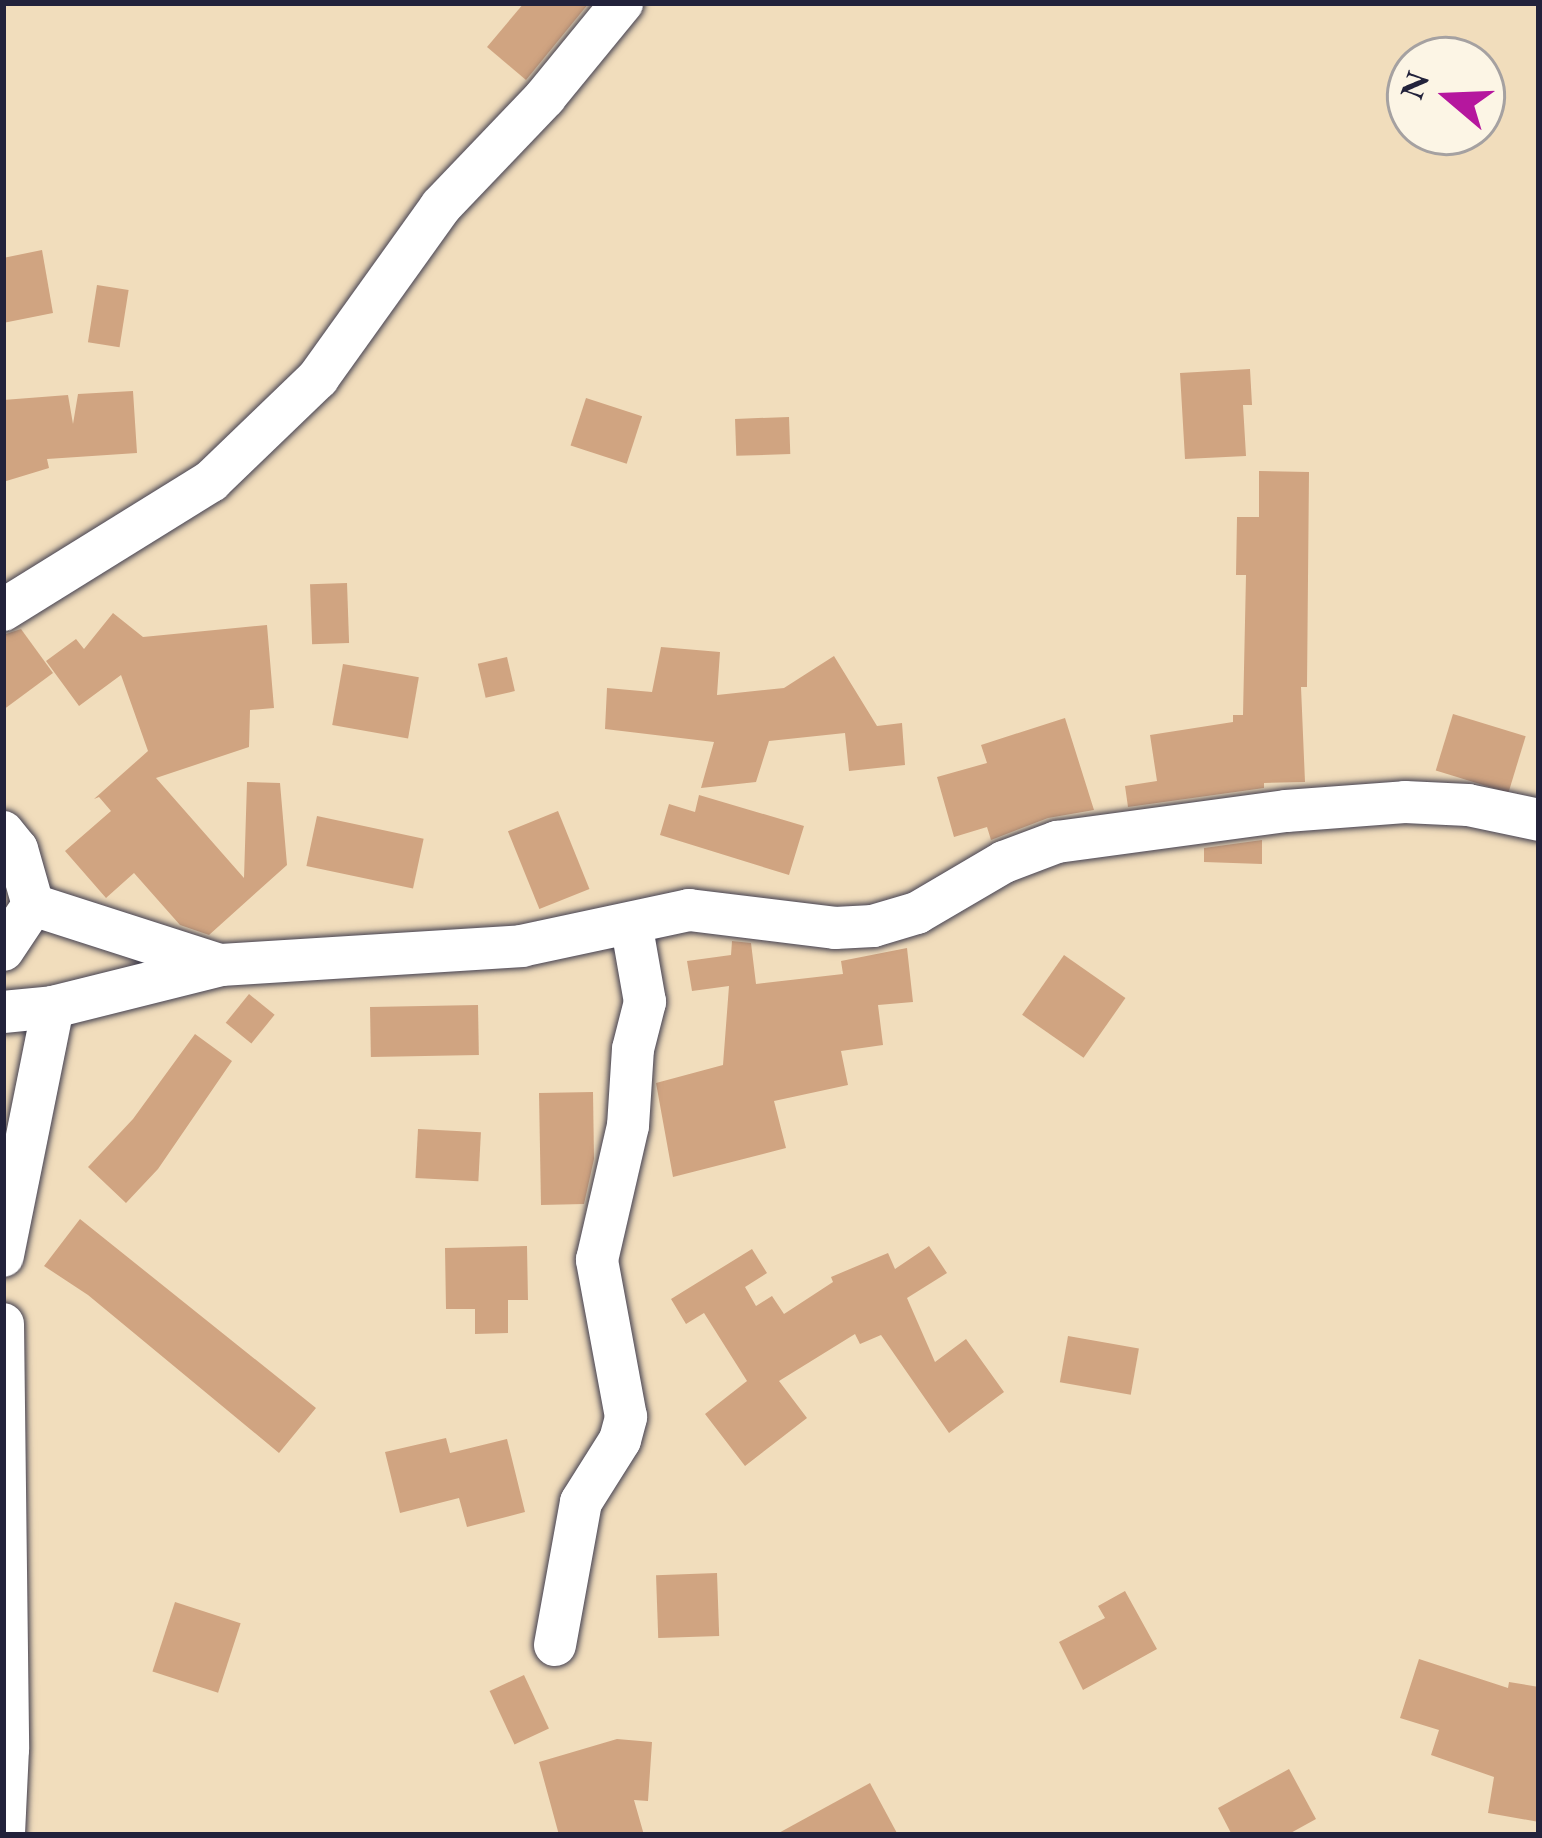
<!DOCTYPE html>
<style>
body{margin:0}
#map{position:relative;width:1542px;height:1838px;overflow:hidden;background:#f1ddbc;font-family:"EB Garamond",serif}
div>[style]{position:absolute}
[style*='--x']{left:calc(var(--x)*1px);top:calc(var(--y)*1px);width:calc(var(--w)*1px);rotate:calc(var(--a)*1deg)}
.building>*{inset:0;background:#d0a481;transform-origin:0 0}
.roads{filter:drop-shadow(0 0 3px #413e4e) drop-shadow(0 0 3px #413e4e)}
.minor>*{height:42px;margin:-21px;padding:0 21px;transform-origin:21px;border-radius:21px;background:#fff}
span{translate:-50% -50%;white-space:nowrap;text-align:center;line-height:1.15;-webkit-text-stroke:9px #fcf5e5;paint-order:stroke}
.frame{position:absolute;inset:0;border:6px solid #22223b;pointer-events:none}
.north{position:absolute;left:1386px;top:36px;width:120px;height:120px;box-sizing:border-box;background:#fcf5e5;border:3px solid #a5a1a1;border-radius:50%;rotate:289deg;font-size:33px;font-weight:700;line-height:48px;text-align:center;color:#22223b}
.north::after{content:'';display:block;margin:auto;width:42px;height:54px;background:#b5179e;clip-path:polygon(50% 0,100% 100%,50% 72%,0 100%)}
</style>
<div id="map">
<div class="building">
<i style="clip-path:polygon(524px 3px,589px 3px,526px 80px,487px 47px)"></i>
<i style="clip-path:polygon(42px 250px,53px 313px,3px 323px,3px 258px)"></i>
<i style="left:97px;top:285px;width:32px;height:58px;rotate:9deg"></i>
<i style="clip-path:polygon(1250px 369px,1252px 405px,1243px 405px,1246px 456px,1185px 459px,1180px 373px)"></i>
<i style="clip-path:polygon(133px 391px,137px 453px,47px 459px,49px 468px,3px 482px,3px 400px,68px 395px,73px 424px,78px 394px)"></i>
<i style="left:586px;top:398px;width:59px;height:50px;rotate:18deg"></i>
<i style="left:789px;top:417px;width:37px;height:54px;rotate:88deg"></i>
<i style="clip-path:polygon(1259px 471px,1309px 472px,1307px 687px,1301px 687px,1305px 782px,1264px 783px,1264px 788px,1128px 807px,1125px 786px,1157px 781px,1150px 735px,1233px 722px,1233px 715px,1243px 715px,1246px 575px,1236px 575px,1237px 517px,1259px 517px)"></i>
<i style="left:347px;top:583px;width:60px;height:37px;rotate:88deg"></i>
<i style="clip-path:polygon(113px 613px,143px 637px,267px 625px,274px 708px,250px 710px,249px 747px,156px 778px,244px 878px,247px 782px,280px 783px,287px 865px,209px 935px,180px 925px,134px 873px,106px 898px,65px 851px,111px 811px,99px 797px,94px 799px,148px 751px,121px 675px,79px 706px,46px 661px,76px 639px,84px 649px)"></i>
<i style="clip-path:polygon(21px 629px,53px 673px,3px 710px,3px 635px)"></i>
<i style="clip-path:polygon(661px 647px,720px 652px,717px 695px,784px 688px,834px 656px,877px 726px,902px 723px,905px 765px,849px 771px,845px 733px,769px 741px,756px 782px,701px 788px,714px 742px,605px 729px,607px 688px,652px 692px)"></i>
<i style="left:507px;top:657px;width:35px;height:30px;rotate:77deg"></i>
<i style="left:343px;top:664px;width:77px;height:62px;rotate:10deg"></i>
<i style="left:1453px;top:714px;width:76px;height:59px;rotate:17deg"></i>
<i style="clip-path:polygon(1065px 718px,1094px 810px,1048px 818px,991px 840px,987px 827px,954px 837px,937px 777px,987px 763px,981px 745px)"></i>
<i style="clip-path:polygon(699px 795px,804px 826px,789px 875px,660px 835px,669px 804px,695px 812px)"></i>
<i style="left:558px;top:811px;width:84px;height:54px;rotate:68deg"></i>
<i style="left:317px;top:816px;width:109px;height:51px;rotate:12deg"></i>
<i style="clip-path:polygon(1262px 840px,1262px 864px,1204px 862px,1204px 848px)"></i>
<i style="clip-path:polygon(732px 941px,751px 943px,756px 984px,843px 974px,841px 961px,907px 948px,913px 1002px,878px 1005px,883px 1045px,841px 1051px,848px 1085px,774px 1101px,786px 1148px,673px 1177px,656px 1083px,723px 1065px,729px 986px,692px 991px,687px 961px,731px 955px)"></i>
<i style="left:1064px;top:955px;width:75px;height:73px;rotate:35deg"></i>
<i style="left:249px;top:994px;width:33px;height:37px;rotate:39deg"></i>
<i style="left:478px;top:1005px;width:50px;height:108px;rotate:89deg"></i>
<i style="clip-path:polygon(195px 1034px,232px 1061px,158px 1169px,126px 1203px,88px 1167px,133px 1119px)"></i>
<i style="clip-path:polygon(593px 1092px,594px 1159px,584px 1204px,541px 1205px,539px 1093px)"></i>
<i style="left:418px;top:1129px;width:63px;height:49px;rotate:3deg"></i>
<i style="clip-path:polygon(80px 1219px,316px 1408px,279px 1453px,88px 1295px,44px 1266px)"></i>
<i style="clip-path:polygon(527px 1246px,528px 1300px,508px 1300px,508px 1333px,475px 1334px,475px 1309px,446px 1309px,445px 1248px)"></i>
<i style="clip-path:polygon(929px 1246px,947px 1273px,907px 1298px,935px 1362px,966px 1339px,1004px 1392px,949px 1433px,881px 1335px,860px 1344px,855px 1334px,779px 1381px,807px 1418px,745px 1466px,705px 1414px,747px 1381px,704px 1313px,686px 1324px,671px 1299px,752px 1249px,767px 1273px,745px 1287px,756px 1306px,772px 1296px,784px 1314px,833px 1282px,831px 1277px,888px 1253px,895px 1269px)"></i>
<i style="left:1068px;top:1336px;width:72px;height:47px;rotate:10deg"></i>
<i style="clip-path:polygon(446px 1438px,450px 1453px,507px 1439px,525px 1512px,467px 1527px,459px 1498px,400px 1513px,385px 1452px)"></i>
<i style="left:717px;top:1573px;width:63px;height:61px;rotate:88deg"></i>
<i style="clip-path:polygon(1125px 1591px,1157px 1649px,1083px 1690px,1059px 1642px,1105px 1618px,1098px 1606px)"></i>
<i style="left:175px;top:1602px;width:69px;height:73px;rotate:18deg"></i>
<i style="clip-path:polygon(1419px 1659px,1508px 1688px,1509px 1682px,1539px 1687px,1539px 1822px,1488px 1813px,1494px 1777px,1431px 1755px,1439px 1730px,1400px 1718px)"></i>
<i style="left:524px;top:1675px;width:59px;height:38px;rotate:65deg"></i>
<i style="clip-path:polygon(617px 1739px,652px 1742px,648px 1801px,634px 1800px,644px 1835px,559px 1835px,539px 1762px)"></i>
<i style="clip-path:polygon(1289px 1769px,1316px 1819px,1287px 1835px,1232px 1835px,1218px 1808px)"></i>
<i style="clip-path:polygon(870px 1783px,898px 1835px,775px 1835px)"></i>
</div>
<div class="roads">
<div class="minor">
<i style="--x:3;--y:610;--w:245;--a:-31.8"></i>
<i style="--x:211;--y:481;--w:149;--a:-43.9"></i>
<i style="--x:318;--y:378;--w:211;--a:-54.4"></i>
<i style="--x:441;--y:206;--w:151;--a:-46.3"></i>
<i style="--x:545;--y:97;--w:122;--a:-50.7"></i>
<i style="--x:3;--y:832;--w:22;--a:51"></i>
<i style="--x:17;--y:849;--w:58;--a:74.1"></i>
<i style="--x:33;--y:905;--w:196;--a:17.8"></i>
<i style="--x:3;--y:950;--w:54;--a:-56.3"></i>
<i style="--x:53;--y:1007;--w:174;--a:-14"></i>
<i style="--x:222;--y:965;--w:300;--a:-3.6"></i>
<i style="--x:521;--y:946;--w:172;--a:-12.1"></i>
<i style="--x:689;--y:910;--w:147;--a:7"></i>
<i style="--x:835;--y:928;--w:38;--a:-3"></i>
<i style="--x:873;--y:926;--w:46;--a:-16.5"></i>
<i style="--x:917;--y:913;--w:101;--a:-30.4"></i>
<i style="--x:1004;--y:862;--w:57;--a:-20.7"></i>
<i style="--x:1057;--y:842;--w:231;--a:-7.7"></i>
<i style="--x:1286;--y:811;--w:119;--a:-4.3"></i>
<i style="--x:1405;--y:802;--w:63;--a:2.7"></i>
<i style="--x:1468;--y:805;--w:73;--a:11.9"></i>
<i style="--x:3;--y:1012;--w:50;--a:-5.7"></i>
<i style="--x:53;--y:1007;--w:254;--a:101.4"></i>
<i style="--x:3;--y:1324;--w:425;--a:89.3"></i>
<i style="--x:8;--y:1749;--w:86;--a:92.7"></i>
<i style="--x:555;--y:1645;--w:145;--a:-79.7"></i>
<i style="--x:581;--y:1502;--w:73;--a:-57.8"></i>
<i style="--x:620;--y:1440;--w:24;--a:-75"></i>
<i style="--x:626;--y:1417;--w:160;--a:-100.5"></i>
<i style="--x:597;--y:1260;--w:138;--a:-77"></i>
<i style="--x:628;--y:1126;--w:77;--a:-86.3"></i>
<i style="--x:633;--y:1049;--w:49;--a:-75.7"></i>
<i style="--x:645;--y:1002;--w:80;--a:-100"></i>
</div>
</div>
<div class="frame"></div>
<div class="north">N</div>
</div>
